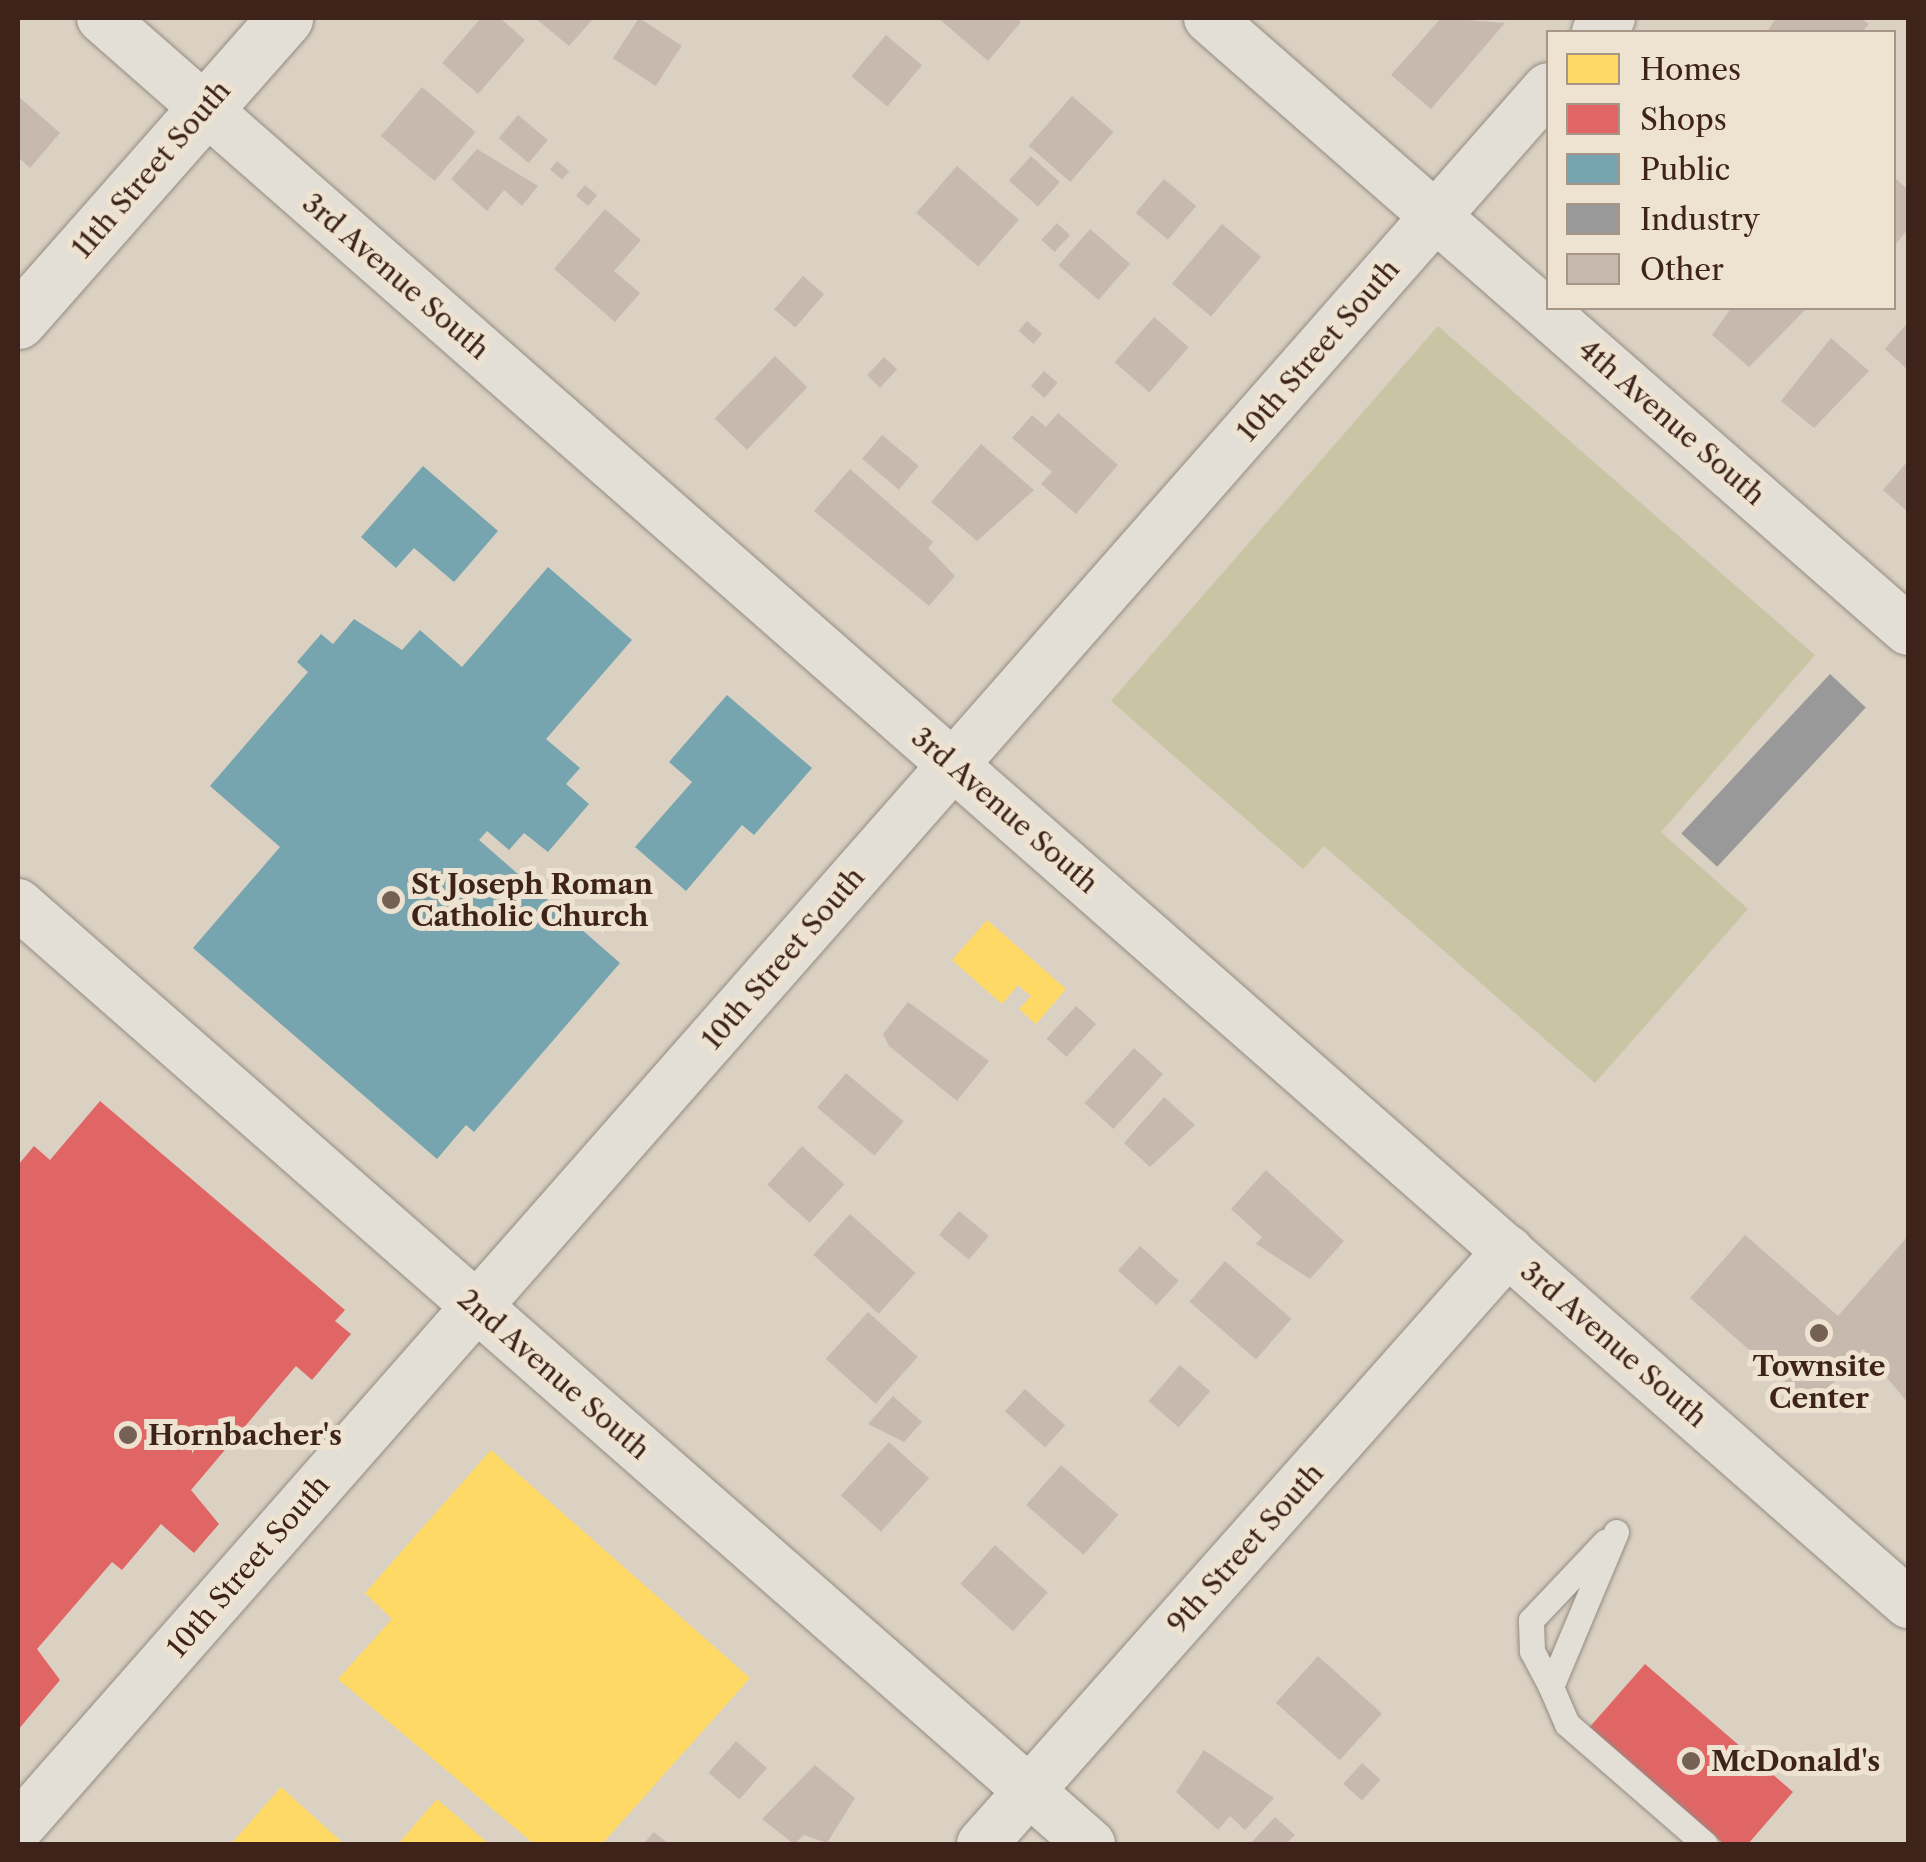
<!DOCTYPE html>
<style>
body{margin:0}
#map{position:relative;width:1926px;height:1862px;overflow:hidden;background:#dad1c2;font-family:"Libre Caslon Text",serif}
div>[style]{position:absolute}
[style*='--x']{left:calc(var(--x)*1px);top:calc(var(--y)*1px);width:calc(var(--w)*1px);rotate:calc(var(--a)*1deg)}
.green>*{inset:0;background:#c9c4a3}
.homes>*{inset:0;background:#ffd966}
.shops>*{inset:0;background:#e06666}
.public>*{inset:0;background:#76a5af}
.industry>*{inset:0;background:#999;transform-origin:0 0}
.building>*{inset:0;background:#c8b9af;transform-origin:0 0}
.roads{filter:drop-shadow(0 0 2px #948b82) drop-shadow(0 0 2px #948b82)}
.service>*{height:25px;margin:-12.5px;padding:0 12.5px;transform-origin:12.5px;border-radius:12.5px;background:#e3ded6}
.minor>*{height:50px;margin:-25px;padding:0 25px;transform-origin:25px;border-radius:25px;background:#e3ded6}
.tertiary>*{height:55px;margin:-27.5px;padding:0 27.5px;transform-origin:27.5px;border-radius:27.5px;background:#e3ded6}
.dots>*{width:28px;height:28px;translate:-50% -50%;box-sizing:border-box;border:5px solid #eee2d1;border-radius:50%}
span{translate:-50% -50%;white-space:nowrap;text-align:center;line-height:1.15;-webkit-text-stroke:10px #eee2d1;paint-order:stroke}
.street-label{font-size:28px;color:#3d2319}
.poi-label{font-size:28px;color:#3d2319;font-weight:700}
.left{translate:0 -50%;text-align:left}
.frame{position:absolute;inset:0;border:20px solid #3d2319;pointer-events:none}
.legend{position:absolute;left:1546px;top:30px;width:350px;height:280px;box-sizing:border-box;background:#eee2d1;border:2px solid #a79687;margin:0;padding:12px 18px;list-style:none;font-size:30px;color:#3d2319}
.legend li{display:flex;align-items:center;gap:20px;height:50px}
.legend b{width:50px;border:2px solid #a79687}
</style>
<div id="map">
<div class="green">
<i style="clip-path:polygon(1438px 326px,1815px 655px,1661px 832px,1748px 909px,1595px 1083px,1324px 846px,1303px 869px,1111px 701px)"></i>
</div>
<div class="homes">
<i style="clip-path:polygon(987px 920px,1066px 989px,1036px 1024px,1019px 1009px,1031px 996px,1018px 985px,1002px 1004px,952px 960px)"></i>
<i style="clip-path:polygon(491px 1450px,750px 1678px,602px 1844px,534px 1844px,338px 1679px,392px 1619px,365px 1593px)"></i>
<i style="clip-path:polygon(281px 1787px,344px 1844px,231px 1844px)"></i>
<i style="clip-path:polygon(437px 1799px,489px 1844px,398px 1844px)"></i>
</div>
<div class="shops">
<i style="clip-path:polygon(100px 1101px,345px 1310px,335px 1321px,351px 1334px,312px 1380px,296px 1366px,191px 1490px,219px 1524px,194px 1553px,161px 1524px,122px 1570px,112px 1562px,37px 1649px,60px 1680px,18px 1730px,18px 1165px,34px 1146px,50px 1160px)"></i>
<i style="clip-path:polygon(1645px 1664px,1793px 1792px,1748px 1844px,1724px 1844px,1588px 1729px)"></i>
</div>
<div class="public">
<i style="clip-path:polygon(423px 466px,498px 531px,454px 582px,414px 548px,396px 568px,361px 537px)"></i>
<i style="clip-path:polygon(548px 567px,632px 640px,546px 739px,580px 768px,566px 784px,589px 804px,548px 852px,524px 833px,509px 850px,487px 831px,479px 840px,620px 963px,474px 1132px,466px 1125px,437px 1159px,193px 948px,280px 847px,210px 786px,308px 672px,297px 662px,321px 634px,333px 644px,354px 619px,402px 650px,420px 630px,462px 667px)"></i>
<i style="clip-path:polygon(727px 695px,812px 768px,754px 835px,742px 825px,686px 891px,635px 847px,692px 782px,669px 762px)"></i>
</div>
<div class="industry">
<i style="left:1830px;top:674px;width:49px;height:218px;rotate:43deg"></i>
</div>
<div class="building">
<i style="clip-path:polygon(481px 18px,500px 18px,525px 40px,478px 94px,442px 63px)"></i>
<i style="clip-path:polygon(535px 18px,594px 18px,569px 46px)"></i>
<i style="left:639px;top:18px;width:51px;height:48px;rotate:33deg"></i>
<i style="clip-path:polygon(938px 18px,1015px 18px,1021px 22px,988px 61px)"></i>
<i style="clip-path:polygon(1441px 18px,1505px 23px,1431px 109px,1391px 75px)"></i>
<i style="clip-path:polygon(1776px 18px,1861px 18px,1869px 24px,1862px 32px,1767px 32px)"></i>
<i style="left:886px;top:35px;width:47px;height:54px;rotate:40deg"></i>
<i style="left:422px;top:87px;width:70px;height:64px;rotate:40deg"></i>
<i style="clip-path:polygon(18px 96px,60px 133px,30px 168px,18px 157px)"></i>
<i style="left:1072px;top:96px;width:55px;height:66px;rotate:41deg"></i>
<i style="left:518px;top:115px;width:39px;height:30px;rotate:40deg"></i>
<i style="clip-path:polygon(477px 149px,538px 186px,522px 206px,504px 190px,487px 211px,451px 179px)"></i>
<i style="left:1031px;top:156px;width:39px;height:33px;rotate:42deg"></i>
<i style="left:557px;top:161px;width:16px;height:11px;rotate:40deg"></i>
<i style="left:957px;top:166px;width:82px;height:62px;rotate:41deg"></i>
<i style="clip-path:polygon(1894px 177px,1908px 190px,1908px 229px,1894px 246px)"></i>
<i style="left:1164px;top:179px;width:42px;height:44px;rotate:40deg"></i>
<i style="left:585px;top:185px;width:16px;height:14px;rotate:40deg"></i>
<i style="clip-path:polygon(605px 209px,641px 240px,614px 271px,640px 293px,615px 322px,554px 269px)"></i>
<i style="left:1057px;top:223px;width:18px;height:23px;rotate:43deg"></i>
<i style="left:1222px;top:224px;width:51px;height:78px;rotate:40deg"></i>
<i style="left:1090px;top:229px;width:53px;height:48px;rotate:41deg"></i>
<i style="left:803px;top:276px;width:28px;height:44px;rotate:41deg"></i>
<i style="clip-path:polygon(1731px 308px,1807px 308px,1749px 367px,1712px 335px)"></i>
<i style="left:1154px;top:317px;width:46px;height:60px;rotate:41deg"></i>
<i style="left:1027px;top:321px;width:20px;height:13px;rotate:41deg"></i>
<i style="clip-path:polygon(1908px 322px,1908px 370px,1885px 349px)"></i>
<i style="clip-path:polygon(1831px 338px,1869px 371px,1814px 428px,1781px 401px)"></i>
<i style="left:775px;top:356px;width:45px;height:87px;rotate:44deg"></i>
<i style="left:884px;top:357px;width:18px;height:25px;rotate:43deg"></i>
<i style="left:1044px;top:371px;width:18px;height:20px;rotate:41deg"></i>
<i style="clip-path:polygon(1058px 413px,1118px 465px,1076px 514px,1041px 484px,1052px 472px,1012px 438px,1032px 415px,1046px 427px)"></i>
<i style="left:882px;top:435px;width:48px;height:31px;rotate:40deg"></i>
<i style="clip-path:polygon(981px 444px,1034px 490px,977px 541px,931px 502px)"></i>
<i style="clip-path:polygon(1908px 461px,1908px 512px,1883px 490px)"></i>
<i style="clip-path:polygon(850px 469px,933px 542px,928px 548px,955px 576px,929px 606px,814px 511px)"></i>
<i style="clip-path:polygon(908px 1002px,989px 1061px,957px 1101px,889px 1046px,883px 1034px)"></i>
<i style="left:1076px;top:1006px;width:27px;height:44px;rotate:42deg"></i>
<i style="left:1134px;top:1048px;width:39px;height:74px;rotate:42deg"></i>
<i style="left:846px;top:1073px;width:75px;height:45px;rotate:40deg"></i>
<i style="clip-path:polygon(1164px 1097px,1195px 1125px,1150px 1167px,1124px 1143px)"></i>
<i style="left:802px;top:1146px;width:57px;height:52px;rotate:42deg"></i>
<i style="clip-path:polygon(1266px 1170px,1344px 1241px,1310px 1279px,1256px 1244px,1262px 1237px,1231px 1209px)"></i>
<i style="left:959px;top:1211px;width:39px;height:31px;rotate:40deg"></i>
<i style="left:850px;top:1214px;width:88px;height:55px;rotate:42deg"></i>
<i style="clip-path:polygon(1745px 1235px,1838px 1316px,1908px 1236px,1908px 1403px,1863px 1349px,1813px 1406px,1690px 1298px)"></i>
<i style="left:1140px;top:1246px;width:52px;height:33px;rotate:42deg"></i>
<i style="left:1225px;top:1261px;width:88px;height:54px;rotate:41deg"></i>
<i style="left:868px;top:1312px;width:67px;height:63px;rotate:42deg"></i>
<i style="left:1180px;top:1365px;width:40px;height:48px;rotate:41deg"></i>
<i style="left:1025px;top:1389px;width:54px;height:30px;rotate:42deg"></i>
<i style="clip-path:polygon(893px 1396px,922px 1422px,904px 1442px,868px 1424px)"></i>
<i style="left:889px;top:1442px;width:54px;height:72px;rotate:42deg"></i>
<i style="left:1061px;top:1465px;width:76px;height:53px;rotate:41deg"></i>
<i style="left:995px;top:1545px;width:71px;height:52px;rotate:42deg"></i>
<i style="left:1318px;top:1656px;width:86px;height:63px;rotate:42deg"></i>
<i style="left:736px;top:1741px;width:41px;height:42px;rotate:41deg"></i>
<i style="clip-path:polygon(1204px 1750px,1274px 1798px,1245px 1830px,1230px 1816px,1218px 1830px,1176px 1792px)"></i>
<i style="left:1362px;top:1763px;width:25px;height:28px;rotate:42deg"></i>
<i style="clip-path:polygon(815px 1765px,855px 1798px,827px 1843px,804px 1835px,794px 1844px,762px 1819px)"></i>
<i style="clip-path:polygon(1275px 1817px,1295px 1835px,1286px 1844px,1250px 1844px)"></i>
<i style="clip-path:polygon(654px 1832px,669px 1844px,643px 1844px)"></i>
</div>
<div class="roads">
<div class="service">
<i style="--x:1616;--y:1532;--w:168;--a:112.8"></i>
<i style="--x:1551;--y:1687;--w:40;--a:66.6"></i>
<i style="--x:1567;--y:1724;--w:183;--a:41"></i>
<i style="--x:1551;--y:1687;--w:41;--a:-117.8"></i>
<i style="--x:1532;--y:1651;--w:31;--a:-92"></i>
<i style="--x:1531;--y:1620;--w:108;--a:-46.5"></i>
</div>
<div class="minor">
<i style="--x:102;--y:18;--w:2403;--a:41.27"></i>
<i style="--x:1209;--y:18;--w:929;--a:41.2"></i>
<i style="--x:1597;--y:32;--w:19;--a:-47"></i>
<i style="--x:18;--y:904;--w:1426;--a:41.25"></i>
<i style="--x:18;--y:1828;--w:2317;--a:-48.67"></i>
<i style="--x:982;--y:1844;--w:793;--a:-48.43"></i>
</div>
<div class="tertiary">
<i style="--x:18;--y:321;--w:404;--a:-48.6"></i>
</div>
</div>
<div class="dots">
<i style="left:391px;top:900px;background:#746054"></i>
<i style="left:1819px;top:1333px;background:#746054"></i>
<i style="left:128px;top:1435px;background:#746054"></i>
<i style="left:1691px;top:1761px;background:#746054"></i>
</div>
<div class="street-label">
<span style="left:151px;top:169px;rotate:-49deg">11th Street South</span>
<span style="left:396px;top:276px;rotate:41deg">3rd Avenue South</span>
<span style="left:1318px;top:350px;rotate:-49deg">10th Street South</span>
<span style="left:1672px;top:422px;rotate:41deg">4th Avenue South</span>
<span style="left:1005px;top:810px;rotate:41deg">3rd Avenue South</span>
<span style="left:783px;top:958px;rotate:-49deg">10th Street South</span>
<span style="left:1614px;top:1344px;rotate:41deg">3rd Avenue South</span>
<span style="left:554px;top:1374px;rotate:41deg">2nd Avenue South</span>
<span style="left:1245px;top:1548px;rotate:-48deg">9th Street South</span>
<span style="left:248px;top:1566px;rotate:-49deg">10th Street South</span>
</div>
<div class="poi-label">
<span class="left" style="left:411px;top:900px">St Joseph Roman<br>Catholic Church</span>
<span style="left:1819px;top:1382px">Townsite<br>Center</span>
<span class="left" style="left:148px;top:1435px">Hornbacher's</span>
<span class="left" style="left:1711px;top:1761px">McDonald's</span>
</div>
<div class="frame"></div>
<ul class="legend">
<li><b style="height:28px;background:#ffd966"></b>Homes</li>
<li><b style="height:28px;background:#e06666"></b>Shops</li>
<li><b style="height:28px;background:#76a5af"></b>Public</li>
<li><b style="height:28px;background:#999"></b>Industry</li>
<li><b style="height:28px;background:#c8b9af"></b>Other</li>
</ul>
</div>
